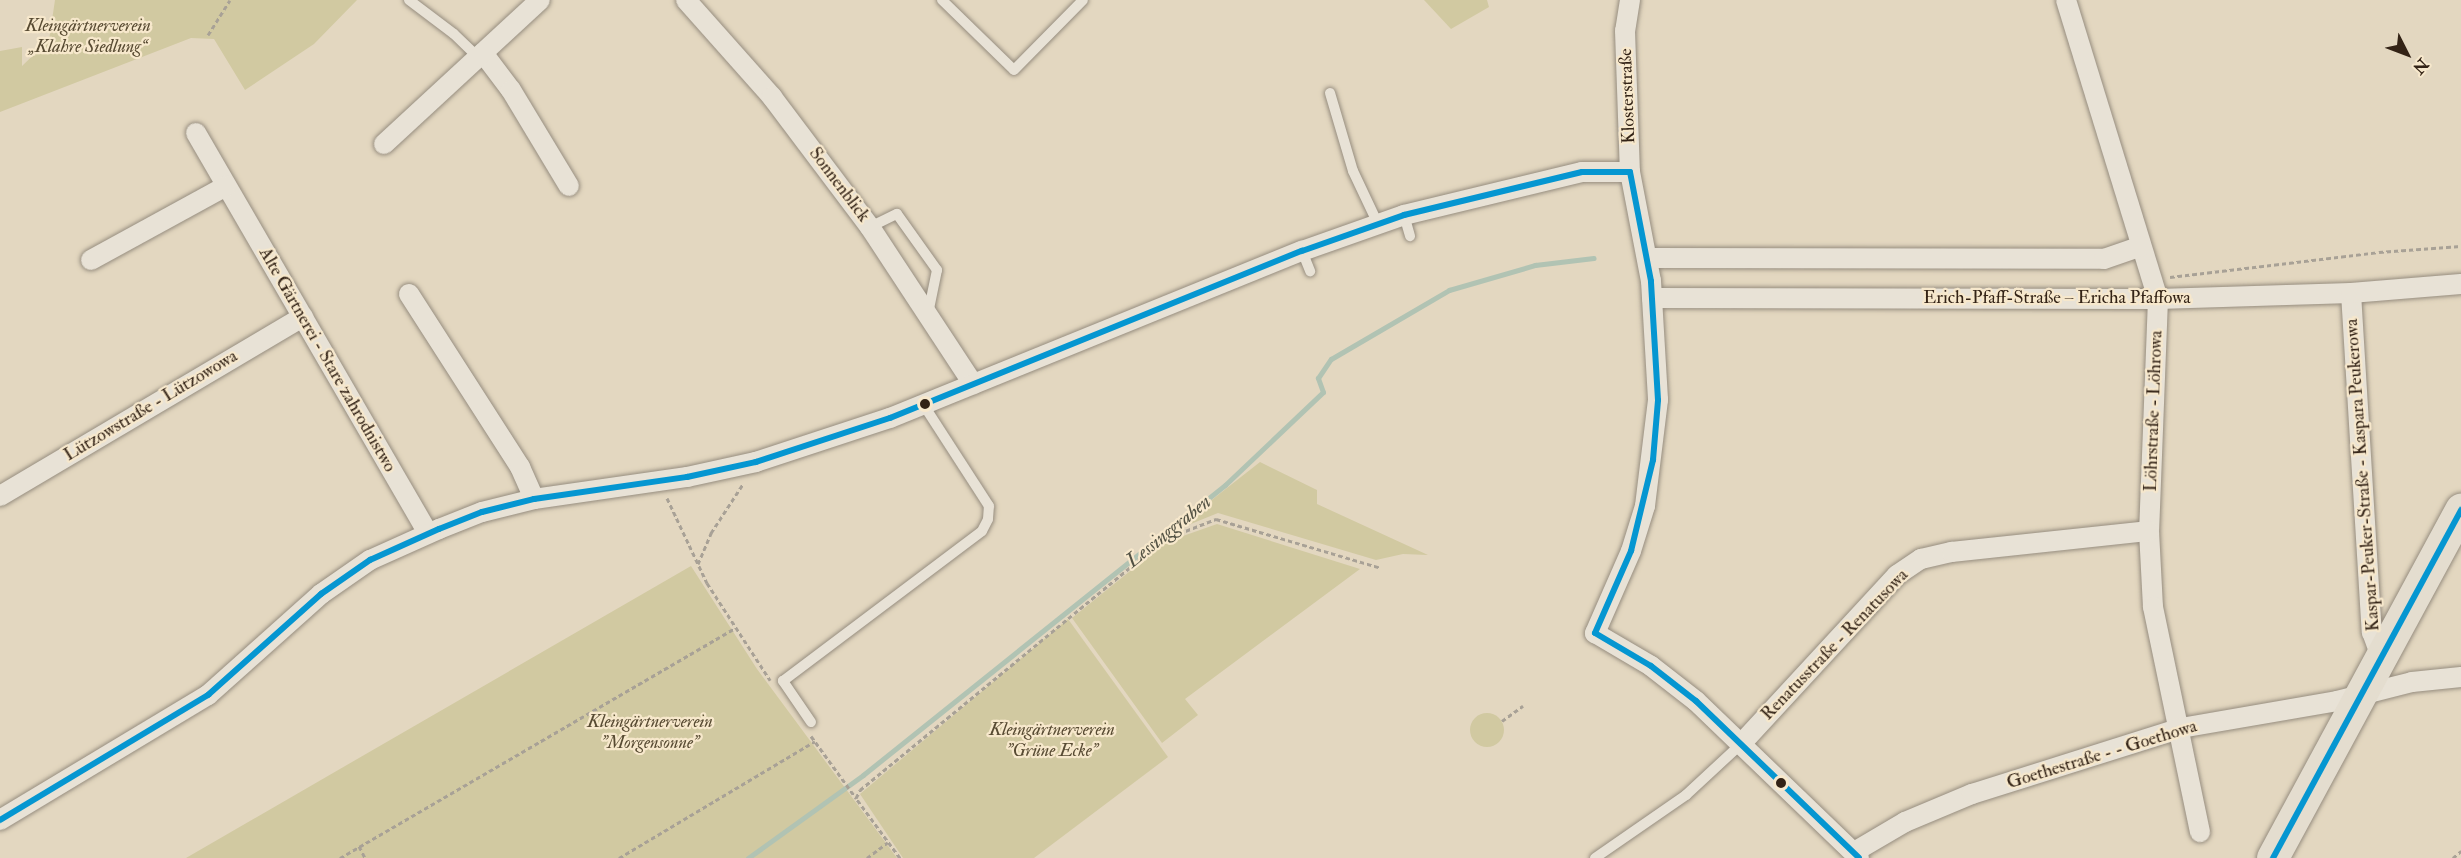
<!DOCTYPE html>
<meta charset="utf-8">
<style>
body{margin:0}
#map{position:relative;width:2461px;height:858px;overflow:hidden;background:#e3d7c0;font-family:"IM FELL Double Pica",serif}
div>[style]{position:absolute}
[style*='--x']{left:calc(var(--x)*1px);top:calc(var(--y)*1px);width:calc(var(--w)*1px);rotate:calc(var(--a)*1deg)}
.green>*{inset:0;background:#d1c9a1}
.round{border-radius:50%}
.stream>*{height:5px;margin:-2.5px;padding:0 2.5px;transform-origin:2.5px;border-radius:2.5px;background:#b1c3b3}
.path>*{height:3px;margin-top:-1.5px;transform-origin:0;background:repeating-linear-gradient(90deg,#a8a196 0 4.5px,transparent 0 7.5px)}
.roads{filter:drop-shadow(0 0 2px #968d7f) drop-shadow(0 0 2px #968d7f)}
.service>*{height:10px;margin:-5px;padding:0 5px;transform-origin:5px;border-radius:5px;background:#e8e2d6}
.minor>*{height:20px;margin:-10px;padding:0 10px;transform-origin:10px;border-radius:10px;background:#e8e2d6}
.primary>*{height:32px;margin:-16px;padding:0 16px;transform-origin:16px;border-radius:16px;background:#e4ddcf}
.bus-1>*{height:6px;margin:-3px;padding:0 3px;transform-origin:3px;border-radius:3px;background:#0596d1}
.dots>*{width:16px;height:16px;translate:-50% -50%;box-sizing:border-box;border:3px solid #f7e8cc;border-radius:50%}
span{translate:-50% -50%;white-space:nowrap;text-align:center;line-height:1.15;-webkit-text-stroke:4.5px #f7e8cc;paint-order:stroke}
.park-label{font-size:18px;color:#574a32;font-style:italic}
.street-label{font-size:18px;color:#332316}
.water-label{font-size:20px;color:#525143;font-style:italic}
.north{position:absolute;left:2377px;top:24px;width:60px;height:60px;-webkit-text-stroke:4px #f7e8cc;paint-order:stroke;rotate:132deg;font-size:16px;font-weight:700;line-height:24px;text-align:center;color:#332316}
.north::after{content:'';display:block;margin:auto;width:21px;height:27px;background:#332316;clip-path:polygon(50% 0,100% 100%,50% 72%,0 100%)}
</style>
<div id="map">
<div class="green">
<i style="clip-path:polygon(55px 0,357px 0,314px 44px,245px 90px,214px 39px,191px 38px,0 112px,0 51px,22px 47px,22px 66px,49px 40px)"></i>
<i style="clip-path:polygon(1424px 0,1487px 0,1489px 7px,1451px 29px)"></i>
<i style="clip-path:polygon(1260px 462px,1317px 490px,1317px 504px,1428px 555px,1403px 554px,1376px 560px,1218px 513px,1171px 532px)"></i>
<i style="clip-path:polygon(1217px 524px,1360px 569px,1185px 699px,1198px 715px,1162px 743px,1072px 618px,1166px 542px)"></i>
<i style="clip-path:polygon(691px 566px,757px 669px,897px 858px,186px 858px)"></i>
<i style="clip-path:polygon(1068px 619px,1168px 757px,1034px 858px,903px 858px,860px 794px)"></i>
<i class="round" style="left:1470px;top:713px;width:34px;height:34px"></i>
</div>
<div class="stream">
<i style="--x:748;--y:858;--w:142;--a:-35.8"></i>
<i style="--x:863;--y:775;--w:464;--a:-38.7"></i>
<i style="--x:1225;--y:485;--w:135;--a:-43.5"></i>
<i style="--x:1323;--y:392;--w:15;--a:-110"></i>
<i style="--x:1318;--y:378;--w:23;--a:-56"></i>
<i style="--x:1331;--y:359;--w:137;--a:-30.3"></i>
<i style="--x:1449;--y:290;--w:90;--a:-16.2"></i>
<i style="--x:1535;--y:265;--w:59;--a:-6.8"></i>
</div>
<div class="path">
<i style="--x:208;--y:35;--w:41;--a:-57.8"></i>
<i style="--x:2170;--y:277;--w:210;--a:-6.8"></i>
<i style="--x:2379;--y:252;--w:82;--a:-4.2"></i>
<i style="--x:667;--y:498;--w:94;--a:64.8"></i>
<i style="--x:707;--y:583;--w:116;--a:57"></i>
<i style="--x:698;--y:564;--w:34;--a:-67"></i>
<i style="--x:711;--y:533;--w:59;--a:-56.9"></i>
<i style="--x:1502;--y:721;--w:26;--a:-36"></i>
<i style="--x:811;--y:736;--w:77;--a:54"></i>
<i style="--x:359;--y:846;--w:13;--a:63"></i>
<i style="--x:340;--y:858;--w:457;--a:-30.2"></i>
<i style="--x:619;--y:858;--w:228;--a:-30.8"></i>
<i style="--x:867;--y:858;--w:26;--a:-37"></i>
<i style="--x:900;--y:858;--w:74;--a:-126.3"></i>
<i style="--x:856;--y:798;--w:9;--a:-63"></i>
<i style="--x:860;--y:790;--w:395;--a:-39.5"></i>
<i style="--x:1165;--y:539;--w:55;--a:-21.4"></i>
<i style="--x:1216;--y:519;--w:172;--a:16.5"></i>
<i style="--x:2453;--y:858;--w:11;--a:-41"></i>
</div>
<div class="roads">
<div class="service">
<i style="--x:409;--y:0;--w:56;--a:37.1"></i>
<i style="--x:454;--y:34;--w:33;--a:44"></i>
<i style="--x:942;--y:0;--w:100;--a:44.2"></i>
<i style="--x:1014;--y:70;--w:98;--a:-45.4"></i>
<i style="--x:1330;--y:93;--w:81;--a:73.6"></i>
<i style="--x:1353;--y:171;--w:59;--a:64.7"></i>
<i style="--x:1404;--y:215;--w:22;--a:74"></i>
<i style="--x:870;--y:227;--w:30;--a:-26"></i>
<i style="--x:897;--y:214;--w:69;--a:54.5"></i>
<i style="--x:937;--y:270;--w:45;--a:101.6"></i>
<i style="--x:1302;--y:251;--w:22;--a:68"></i>
<i style="--x:811;--y:722;--w:50;--a:-124.3"></i>
<i style="--x:783;--y:681;--w:249;--a:-37"></i>
<i style="--x:982;--y:531;--w:13;--a:-63"></i>
<i style="--x:988;--y:519;--w:13;--a:-86"></i>
<i style="--x:989;--y:506;--w:121;--a:-122.9"></i>
<i style="--x:1595;--y:858;--w:111;--a:-34.7"></i>
<i style="--x:1686;--y:795;--w:75;--a:-42.8"></i>
</div>
<div class="minor">
<i style="--x:686;--y:0;--w:130;--a:48.4"></i>
<i style="--x:772;--y:97;--w:163;--a:53"></i>
<i style="--x:870;--y:227;--w:188;--a:56.7"></i>
<i style="--x:1630;--y:0;--w:31;--a:99"></i>
<i style="--x:1625;--y:31;--w:141;--a:88"></i>
<i style="--x:1630;--y:172;--w:111;--a:79.1"></i>
<i style="--x:1651;--y:281;--w:119;--a:86.6"></i>
<i style="--x:1658;--y:400;--w:107;--a:97"></i>
<i style="--x:1645;--y:506;--w:47;--a:107.3"></i>
<i style="--x:1631;--y:551;--w:90;--a:113.7"></i>
<i style="--x:1595;--y:633;--w:65;--a:30.5"></i>
<i style="--x:1651;--y:666;--w:57;--a:37.9"></i>
<i style="--x:1696;--y:701;--w:226;--a:43.9"></i>
<i style="--x:2066;--y:0;--w:313;--a:72.9"></i>
<i style="--x:2158;--y:299;--w:232;--a:92.2"></i>
<i style="--x:2149;--y:531;--w:76;--a:87"></i>
<i style="--x:2153;--y:607;--w:230;--a:78.2"></i>
<i style="--x:483;--y:53;--w:46;--a:52.9"></i>
<i style="--x:511;--y:90;--w:112;--a:58.9"></i>
<i style="--x:196;--y:133;--w:462;--a:59.9"></i>
<i style="--x:384;--y:144;--w:212;--a:-42.7"></i>
<i style="--x:1648;--y:258;--w:456;--a:0.1"></i>
<i style="--x:2104;--y:259;--w:39;--a:-19"></i>
<i style="--x:91;--y:260;--w:154;--a:-28.7"></i>
<i style="--x:2351;--y:293;--w:340;--a:86.5"></i>
<i style="--x:2372;--y:632;--w:27;--a:70"></i>
<i style="--x:409;--y:294;--w:206;--a:57.3"></i>
<i style="--x:520;--y:467;--w:35;--a:66"></i>
<i style="--x:1652;--y:298;--w:506;--a:0.11"></i>
<i style="--x:2158;--y:299;--w:193;--a:-1.8"></i>
<i style="--x:2351;--y:293;--w:110;--a:-4.7"></i>
<i style="--x:0;--y:496;--w:352;--a:-30.6"></i>
<i style="--x:1741;--y:744;--w:230;--a:-47.3"></i>
<i style="--x:1897;--y:575;--w:29;--a:-34"></i>
<i style="--x:1921;--y:559;--w:32;--a:-13"></i>
<i style="--x:1952;--y:552;--w:198;--a:-6.1"></i>
<i style="--x:0;--y:820;--w:243;--a:-31"></i>
<i style="--x:208;--y:695;--w:152;--a:-41.8"></i>
<i style="--x:321;--y:594;--w:60;--a:-34.8"></i>
<i style="--x:370;--y:560;--w:76;--a:-24.2"></i>
<i style="--x:439;--y:529;--w:46;--a:-21.6"></i>
<i style="--x:482;--y:512;--w:54;--a:-14"></i>
<i style="--x:534;--y:499;--w:155;--a:-8.2"></i>
<i style="--x:687;--y:477;--w:71;--a:-12.3"></i>
<i style="--x:756;--y:462;--w:141;--a:-18.2"></i>
<i style="--x:890;--y:418;--w:445;--a:-22.1"></i>
<i style="--x:1302;--y:251;--w:108;--a:-19.4"></i>
<i style="--x:1404;--y:215;--w:183;--a:-13.6"></i>
<i style="--x:1582;--y:172;--w:48;--a:0"></i>
<i style="--x:1854;--y:852;--w:59;--a:-30.5"></i>
<i style="--x:1905;--y:822;--w:73;--a:-22.7"></i>
<i style="--x:1972;--y:794;--w:219;--a:-17.5"></i>
<i style="--x:2181;--y:728;--w:158;--a:-9.8"></i>
<i style="--x:2337;--y:701;--w:77;--a:-14.2"></i>
<i style="--x:2412;--y:682;--w:49;--a:-5.8"></i>
</div>
<div class="primary">
<i style="--x:2273;--y:858;--w:396;--a:-61.6"></i>
</div>
</div>
<div class="bus-1">
<i style="--x:1595;--y:633;--w:90;--a:-66.3"></i>
<i style="--x:1631;--y:551;--w:94;--a:-76.4"></i>
<i style="--x:1653;--y:460;--w:60;--a:-85.2"></i>
<i style="--x:1658;--y:400;--w:119;--a:-93.4"></i>
<i style="--x:1651;--y:281;--w:111;--a:-100.9"></i>
<i style="--x:1595;--y:633;--w:65;--a:30.5"></i>
<i style="--x:1651;--y:666;--w:57;--a:37.9"></i>
<i style="--x:1696;--y:701;--w:226;--a:43.9"></i>
<i style="--x:0;--y:820;--w:243;--a:-31"></i>
<i style="--x:208;--y:695;--w:152;--a:-41.8"></i>
<i style="--x:321;--y:594;--w:60;--a:-34.8"></i>
<i style="--x:370;--y:560;--w:76;--a:-24.2"></i>
<i style="--x:439;--y:529;--w:46;--a:-21.6"></i>
<i style="--x:482;--y:512;--w:54;--a:-14"></i>
<i style="--x:534;--y:499;--w:155;--a:-8.2"></i>
<i style="--x:687;--y:477;--w:71;--a:-12.3"></i>
<i style="--x:756;--y:462;--w:141;--a:-18.2"></i>
<i style="--x:890;--y:418;--w:445;--a:-22.1"></i>
<i style="--x:1302;--y:251;--w:108;--a:-19.4"></i>
<i style="--x:1404;--y:215;--w:183;--a:-13.6"></i>
<i style="--x:1582;--y:172;--w:48;--a:0"></i>
<i style="--x:2273;--y:858;--w:396;--a:-61.6"></i>
</div>
<div class="dots">
<i style="left:925px;top:404px;background:#332316"></i>
<i style="left:1781px;top:783px;background:#332316"></i>
</div>
<div class="park-label">
<span style="left:88px;top:37px">Kleingärtnerverein<br>„Klahre Siedlung“</span>
<span style="left:650px;top:733px">Kleingärtnerverein<br>"Morgensonne"</span>
<span style="left:1052px;top:741px">Kleingärtnerverein<br>"Grüne Ecke"</span>
</div>
<div class="street-label">
<span style="left:1628px;top:96px;rotate:-92deg">Klosterstraße</span>
<span style="left:839px;top:185px;rotate:53deg">Sonnenblick</span>
<span style="left:2057px;top:298px">Erich-Pfaff-Straße – Ericha Pfaffowa</span>
<span style="left:327px;top:360px;rotate:60deg">Alte Gärtnerei - Stare zahrodnistwo</span>
<span style="left:151px;top:406px;rotate:-31deg">Lützowstraße - Lützowowa</span>
<span style="left:2154px;top:411px;rotate:-88deg">Löhrstraße - Löhrowa</span>
<span style="left:2363px;top:475px;rotate:-94deg">Kaspar-Peuker-Straße - Kaspara Peukerowa</span>
<span style="left:1835px;top:645px;rotate:-46deg">Renatusstraße - Renatusowa</span>
<span style="left:2102px;top:755px;rotate:-17deg">Goethestraße - - Goethowa</span>
</div>
<div class="water-label">
<span style="left:1168px;top:531px;rotate:-39deg">Lessinggraben</span>
</div>
<div class="north">N</div>
</div>
